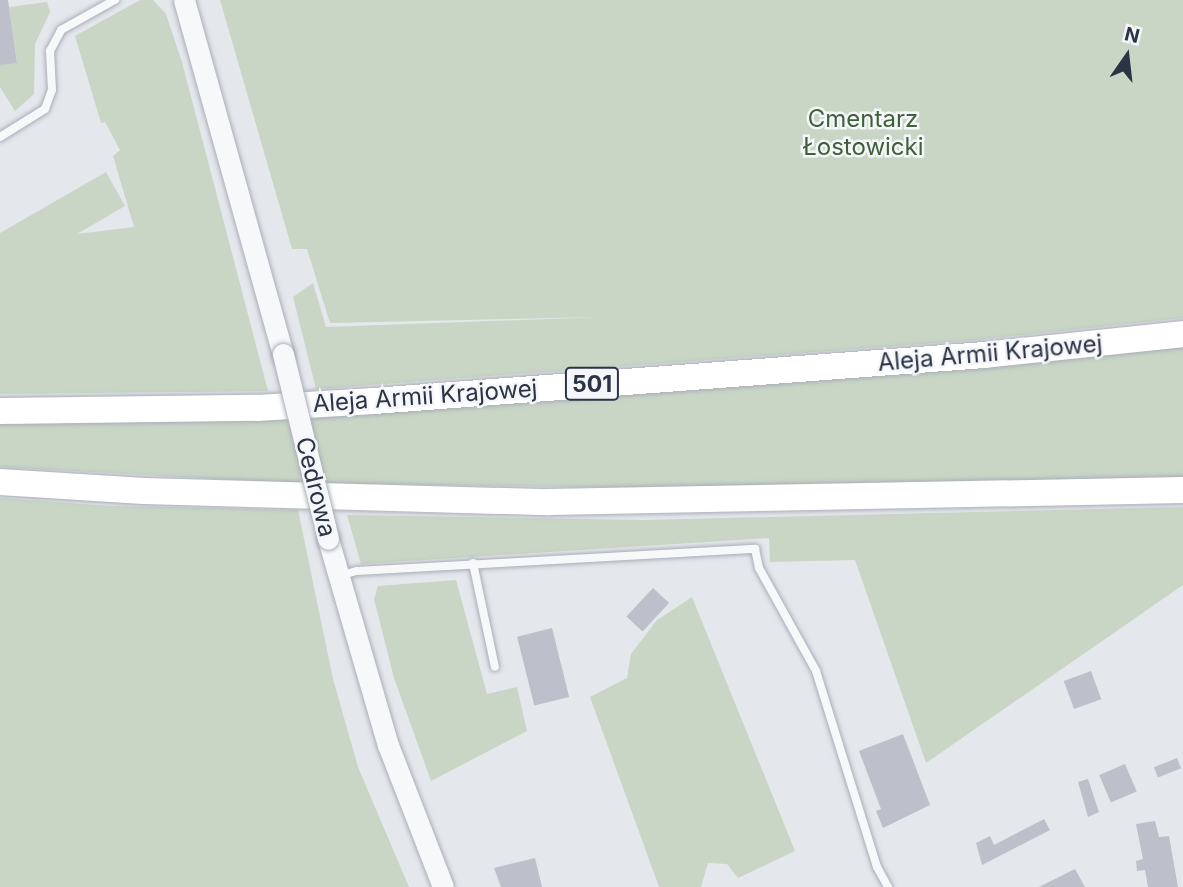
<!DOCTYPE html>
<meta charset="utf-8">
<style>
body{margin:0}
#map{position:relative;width:1183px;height:887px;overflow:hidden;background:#e4e7ec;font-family:Inter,sans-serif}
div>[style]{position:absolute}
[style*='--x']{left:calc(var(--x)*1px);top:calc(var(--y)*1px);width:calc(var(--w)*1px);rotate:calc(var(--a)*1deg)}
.green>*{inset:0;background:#c9d6c5}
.building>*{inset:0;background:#bbc0ca;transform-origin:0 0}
.roads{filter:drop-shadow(0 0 2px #a9aeb7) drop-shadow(0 0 2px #a9aeb7)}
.service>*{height:8px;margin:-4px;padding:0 4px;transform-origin:4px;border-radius:4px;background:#f7f8fa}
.tertiary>*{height:21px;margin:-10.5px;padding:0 10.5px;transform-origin:10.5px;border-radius:10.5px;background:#f7f8fa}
.primary>*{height:26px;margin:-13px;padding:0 13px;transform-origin:13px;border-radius:13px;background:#fff}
.bridges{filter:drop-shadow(0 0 2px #a9aeb7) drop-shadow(0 0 2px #a9aeb7)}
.tertiary-bridge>*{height:21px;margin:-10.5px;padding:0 10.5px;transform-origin:10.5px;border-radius:10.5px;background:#f7f8fa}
span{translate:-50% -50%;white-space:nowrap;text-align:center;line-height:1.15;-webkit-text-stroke:5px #f4f6f9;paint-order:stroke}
.shield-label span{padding:2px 5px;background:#f4f6f9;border:2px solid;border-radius:5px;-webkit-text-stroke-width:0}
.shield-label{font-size:23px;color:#2b3445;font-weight:700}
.park-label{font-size:24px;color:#3f6138}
.street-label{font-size:24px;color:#2b3445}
.north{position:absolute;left:1092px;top:21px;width:70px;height:70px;-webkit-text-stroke:5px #f4f6f9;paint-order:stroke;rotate:14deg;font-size:19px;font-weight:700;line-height:28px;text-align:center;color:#2b3445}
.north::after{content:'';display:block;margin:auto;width:24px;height:32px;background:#2b3445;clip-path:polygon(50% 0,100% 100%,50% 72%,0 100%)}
</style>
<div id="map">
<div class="green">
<i style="clip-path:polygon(140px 0,153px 0,166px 14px,182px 62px,268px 391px,0 394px,0 233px,106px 172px,125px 206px,77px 234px,134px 227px,113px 156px,120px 150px,105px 122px,101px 123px,75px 36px)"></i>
<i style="clip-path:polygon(220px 0,1183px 0,1183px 318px,976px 340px,316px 389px,293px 297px,313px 283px,326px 327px,602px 317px,330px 323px,307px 249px,292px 249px)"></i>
<i style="clip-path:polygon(47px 2px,50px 12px,35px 44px,34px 94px,15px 111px,0 87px,0 65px,17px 62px,9px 7px)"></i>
<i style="clip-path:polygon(1183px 345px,1183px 479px,668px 488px,290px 483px,0 467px,0 424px,269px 419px)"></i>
<i style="clip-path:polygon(0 498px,111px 506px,298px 510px,333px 679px,358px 767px,409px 887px,0 887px)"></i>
<i style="clip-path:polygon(1183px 507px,1183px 585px,926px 763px,855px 560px,770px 562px,769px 538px,361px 564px,347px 515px,643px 520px)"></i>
<i style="clip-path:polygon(456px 580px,487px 694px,517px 687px,527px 731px,431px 781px,394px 678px,374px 599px,378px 586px)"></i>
<i style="clip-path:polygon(692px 597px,795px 851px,738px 878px,727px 864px,708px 863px,701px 887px,659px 887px,590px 697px,627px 678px,631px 654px,657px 620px)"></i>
</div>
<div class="building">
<i style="clip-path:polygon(0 0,8px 0,17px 63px,0 65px)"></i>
<i style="left:653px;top:588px;width:22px;height:39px;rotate:43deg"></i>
<i style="left:552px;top:628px;width:71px;height:36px;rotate:76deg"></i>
<i style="left:1091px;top:671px;width:30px;height:29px;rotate:70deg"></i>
<i style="clip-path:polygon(903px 734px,930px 805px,883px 828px,876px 811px,881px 809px,859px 751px)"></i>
<i style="left:1177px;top:758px;width:11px;height:25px;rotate:68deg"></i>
<i style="left:1125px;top:764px;width:30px;height:28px;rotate:67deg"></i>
<i style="clip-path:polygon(1088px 779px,1099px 812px,1088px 817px,1078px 782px)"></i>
<i style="clip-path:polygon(1044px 819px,1050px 830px,982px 865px,976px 843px,990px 836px,994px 845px)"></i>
<i style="clip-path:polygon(1155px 821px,1159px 837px,1169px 836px,1178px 887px,1148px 887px,1145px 870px,1137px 871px,1136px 861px,1143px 859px,1136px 824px)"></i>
<i style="clip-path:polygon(535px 858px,542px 887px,501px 887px,494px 868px)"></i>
<i style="clip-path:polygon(1075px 869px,1085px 887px,1039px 887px)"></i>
</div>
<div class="roads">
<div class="service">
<i style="--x:0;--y:137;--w:53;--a:-31.9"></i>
<i style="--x:45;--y:109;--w:20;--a:-70"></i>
<i style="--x:52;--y:90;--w:39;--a:-93"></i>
<i style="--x:50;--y:51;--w:24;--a:-62"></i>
<i style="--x:61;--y:30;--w:62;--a:-29.1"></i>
<i style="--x:473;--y:563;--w:106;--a:78.1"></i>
<i style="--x:339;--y:576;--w:19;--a:-16"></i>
<i style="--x:357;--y:571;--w:399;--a:-3.2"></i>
<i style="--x:755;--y:549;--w:19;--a:78"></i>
<i style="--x:759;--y:568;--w:118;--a:61"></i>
<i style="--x:816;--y:671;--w:205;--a:72.7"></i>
<i style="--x:877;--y:867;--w:23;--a:61"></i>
</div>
<div class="tertiary">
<i style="--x:184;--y:0;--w:368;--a:74.4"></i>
<i style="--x:328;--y:539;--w:215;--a:73.8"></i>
<i style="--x:388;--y:745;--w:152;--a:68.8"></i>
</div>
<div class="primary">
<i style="--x:0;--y:411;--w:257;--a:-0.7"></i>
<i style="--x:257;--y:408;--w:117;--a:-3.4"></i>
<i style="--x:374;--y:401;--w:612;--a:-4.31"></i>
<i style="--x:984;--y:355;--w:200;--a:-6"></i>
<i style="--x:0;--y:482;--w:144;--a:3.6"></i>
<i style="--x:144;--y:491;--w:405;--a:1.6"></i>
<i style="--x:549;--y:502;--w:634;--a:-1.08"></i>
</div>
</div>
<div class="bridges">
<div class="tertiary-bridge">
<i style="--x:283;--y:354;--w:190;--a:76.3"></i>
</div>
</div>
<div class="shield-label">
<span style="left:592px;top:384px">501</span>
</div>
<div class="park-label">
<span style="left:863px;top:133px">Cmentarz<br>Łostowicki</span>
</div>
<div class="street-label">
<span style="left:990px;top:353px;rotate:-5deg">Aleja Armii Krajowej</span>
<span style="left:425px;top:396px;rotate:-4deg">Aleja Armii Krajowej</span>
<span style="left:316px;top:487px;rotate:76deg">Cedrowa</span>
</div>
<div class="north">N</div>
</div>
